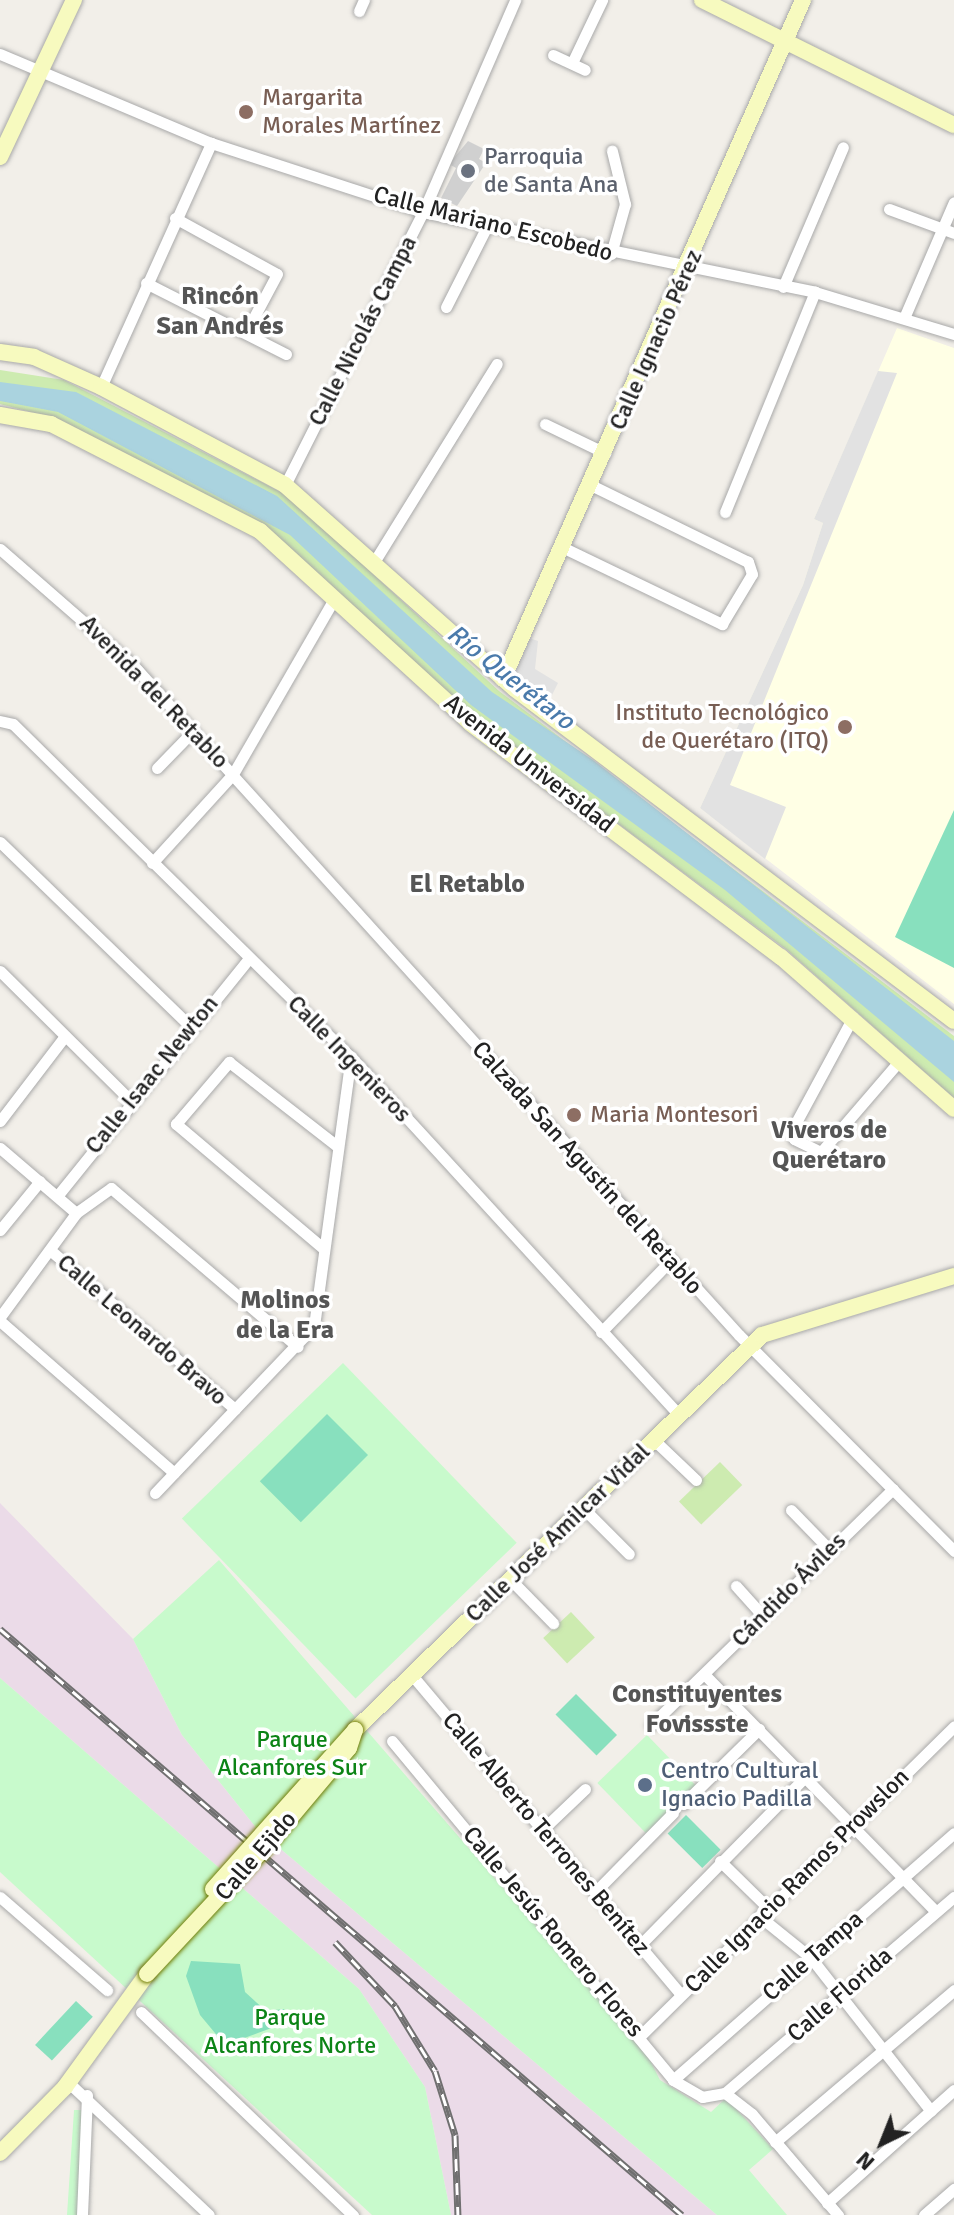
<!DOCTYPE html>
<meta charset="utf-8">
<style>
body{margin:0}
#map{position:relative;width:954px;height:2215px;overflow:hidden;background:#f2efe9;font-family:Signika,sans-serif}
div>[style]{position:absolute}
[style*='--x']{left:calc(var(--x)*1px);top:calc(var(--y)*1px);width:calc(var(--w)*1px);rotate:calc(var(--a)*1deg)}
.industrial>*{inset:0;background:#ebdbe8}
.education>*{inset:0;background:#ffffe5}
.religious>*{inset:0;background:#d0d0d0}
.grass>*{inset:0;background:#cdebb0;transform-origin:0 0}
.park>*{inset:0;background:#c8facc;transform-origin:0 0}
.pitch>*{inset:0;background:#88e0be;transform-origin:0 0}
.parking>*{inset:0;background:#e2e2e2}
.water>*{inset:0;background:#aad3df}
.roads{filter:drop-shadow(0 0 2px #a9a9a9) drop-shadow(0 0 2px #a9a9a9)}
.street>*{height:11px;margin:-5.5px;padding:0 5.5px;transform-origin:5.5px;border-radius:5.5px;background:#fff}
.secondary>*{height:16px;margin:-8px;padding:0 8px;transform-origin:8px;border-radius:8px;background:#f7fabf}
.rail>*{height:7px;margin-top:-3.5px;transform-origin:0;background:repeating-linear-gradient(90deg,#fff 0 12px,#707070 0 24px);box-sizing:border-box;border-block:2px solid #707070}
.bridges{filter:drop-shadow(0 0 2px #707d05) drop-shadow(0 0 2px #707d05)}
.secondary-bridge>*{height:16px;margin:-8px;padding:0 8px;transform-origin:8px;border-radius:8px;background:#f7fabf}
.dots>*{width:22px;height:22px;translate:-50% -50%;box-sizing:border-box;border:4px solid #fff;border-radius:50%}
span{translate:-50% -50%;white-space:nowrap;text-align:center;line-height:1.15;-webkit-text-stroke:7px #fff;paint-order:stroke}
.education-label{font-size:24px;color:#785e54}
.left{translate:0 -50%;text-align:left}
.right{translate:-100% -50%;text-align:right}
.worship-label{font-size:24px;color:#5b616d}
.street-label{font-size:24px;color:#222}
.park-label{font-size:24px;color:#0c8416}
.service-label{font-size:24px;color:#4e5e75}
.neighbourhood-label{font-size:26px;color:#555;font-weight:700}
.water-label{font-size:26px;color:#4a7aab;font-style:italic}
.north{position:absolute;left:842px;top:2103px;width:80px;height:80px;-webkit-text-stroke:6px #fff;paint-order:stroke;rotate:223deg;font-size:22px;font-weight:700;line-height:32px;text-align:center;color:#222}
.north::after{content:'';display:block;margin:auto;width:28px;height:36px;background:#222;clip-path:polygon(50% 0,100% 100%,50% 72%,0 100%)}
</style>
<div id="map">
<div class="industrial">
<i style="clip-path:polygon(0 1503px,133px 1639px,182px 1735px,258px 1830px,717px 2215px,451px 2215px,425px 2087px,359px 1989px,0 1678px)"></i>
</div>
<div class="education">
<i style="clip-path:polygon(897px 328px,954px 348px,954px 1004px,700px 808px,803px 585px,823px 523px,814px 519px)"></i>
</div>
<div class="religious">
<i style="clip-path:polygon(468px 141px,484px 149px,479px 159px,486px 163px,457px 206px,441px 198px,456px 168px,449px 164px)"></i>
</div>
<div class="grass">
<i style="clip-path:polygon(0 370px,64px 380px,290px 497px,499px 691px,954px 1036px,954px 1098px,787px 950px,461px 706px,263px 524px,58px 419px,0 404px)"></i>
<i style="left:720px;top:1462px;width:32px;height:57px;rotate:46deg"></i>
<i style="left:571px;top:1612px;width:35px;height:38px;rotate:47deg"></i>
</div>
<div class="park">
<i style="left:343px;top:1363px;width:250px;height:224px;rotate:46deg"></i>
<i style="clip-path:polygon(219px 1560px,647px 2054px,660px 2080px,711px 2112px,726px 2098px,773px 2149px,749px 2170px,787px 2215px,717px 2215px,258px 1830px,182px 1735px,133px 1639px)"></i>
<i style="clip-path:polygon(0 1678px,359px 1989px,425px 2087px,451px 2215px,372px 2215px,0 1872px)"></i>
<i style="left:647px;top:1735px;width:70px;height:69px;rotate:46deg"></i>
<i style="clip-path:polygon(74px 2110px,84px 2110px,79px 2215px,67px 2215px)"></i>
</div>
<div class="pitch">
<i style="clip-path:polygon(954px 810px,954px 968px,895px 937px)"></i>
<i style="left:327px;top:1414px;width:58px;height:95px;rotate:45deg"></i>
<i style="left:576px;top:1694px;width:58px;height:29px;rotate:45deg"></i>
<i style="left:686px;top:1815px;width:49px;height:26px;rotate:45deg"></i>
<i style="clip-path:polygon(191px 1961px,240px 1964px,245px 1992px,266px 2011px,284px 2009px,288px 2022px,225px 2045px,200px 2015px,186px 1976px)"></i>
<i style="left:76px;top:2001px;width:23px;height:60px;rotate:43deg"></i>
</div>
<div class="parking">
<i style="clip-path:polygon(878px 371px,897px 373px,730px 785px,786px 807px,765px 859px,700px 808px,803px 585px,823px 523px,814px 519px)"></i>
<i style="clip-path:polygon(526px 637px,538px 641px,535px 669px,558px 683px,550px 699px,510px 674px)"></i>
</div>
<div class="water">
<i style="clip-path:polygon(0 382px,76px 392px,277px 496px,492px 692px,593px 760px,954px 1041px,954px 1082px,725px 890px,471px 705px,290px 535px,58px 412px,0 401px)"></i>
</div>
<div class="roads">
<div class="street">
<i style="--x:359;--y:11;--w:12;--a:-66"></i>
<i style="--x:0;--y:54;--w:229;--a:22.9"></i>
<i style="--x:211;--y:143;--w:223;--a:18"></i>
<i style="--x:423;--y:212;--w:400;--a:11.5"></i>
<i style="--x:815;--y:292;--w:145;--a:16.8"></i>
<i style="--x:553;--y:55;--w:35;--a:25"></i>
<i style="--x:572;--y:63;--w:70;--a:-64.5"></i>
<i style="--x:889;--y:209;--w:69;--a:20.3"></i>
<i style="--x:175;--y:218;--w:116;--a:28.8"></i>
<i style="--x:277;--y:274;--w:66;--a:118.1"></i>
<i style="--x:611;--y:254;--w:52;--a:-74.4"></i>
<i style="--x:625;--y:204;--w:55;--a:-103.8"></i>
<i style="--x:146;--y:283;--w:157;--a:26.9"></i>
<i style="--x:783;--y:287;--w:152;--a:-66.8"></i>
<i style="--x:446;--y:307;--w:89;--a:-63.1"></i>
<i style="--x:904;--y:318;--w:126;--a:-66.7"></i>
<i style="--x:101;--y:387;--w:268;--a:-65.7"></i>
<i style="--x:545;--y:424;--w:67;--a:25.8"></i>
<i style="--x:285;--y:485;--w:306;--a:-63.2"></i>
<i style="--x:423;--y:212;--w:231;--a:-66.5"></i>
<i style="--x:725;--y:512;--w:238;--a:-67.8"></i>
<i style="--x:562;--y:547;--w:178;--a:25.7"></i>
<i style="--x:722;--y:624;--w:58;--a:-59"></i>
<i style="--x:752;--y:574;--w:13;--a:-108"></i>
<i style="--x:748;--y:562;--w:175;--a:-153.9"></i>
<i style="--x:0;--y:549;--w:176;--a:41.1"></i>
<i style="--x:133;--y:665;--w:903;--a:47.87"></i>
<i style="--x:739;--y:1335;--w:305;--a:45.1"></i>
<i style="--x:374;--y:562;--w:233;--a:-58.2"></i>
<i style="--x:0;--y:721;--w:13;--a:13"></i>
<i style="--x:13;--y:724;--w:474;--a:44.6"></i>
<i style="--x:351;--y:1057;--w:487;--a:47.5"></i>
<i style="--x:157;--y:768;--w:52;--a:-45.8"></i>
<i style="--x:0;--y:842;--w:263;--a:44.1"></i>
<i style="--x:152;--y:863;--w:120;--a:-47.7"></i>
<i style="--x:233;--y:774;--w:204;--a:-60"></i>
<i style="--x:0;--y:971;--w:183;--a:44.8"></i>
<i style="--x:853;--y:1017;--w:128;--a:118.4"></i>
<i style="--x:792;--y:1130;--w:9;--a:77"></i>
<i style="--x:794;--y:1139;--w:30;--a:26"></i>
<i style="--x:821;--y:1152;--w:121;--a:-49.3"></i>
<i style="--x:0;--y:1121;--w:107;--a:-52.6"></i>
<i style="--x:0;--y:1148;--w:100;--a:40.5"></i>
<i style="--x:58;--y:1195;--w:304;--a:-51.1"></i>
<i style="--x:0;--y:1230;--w:63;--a:-50.8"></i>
<i style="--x:324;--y:1249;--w:194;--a:-139.8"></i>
<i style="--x:176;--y:1124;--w:82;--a:-49.5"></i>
<i style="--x:229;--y:1062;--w:137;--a:37.9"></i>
<i style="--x:50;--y:1250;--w:244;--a:40.7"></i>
<i style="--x:0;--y:1317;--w:129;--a:-53.8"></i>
<i style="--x:76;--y:1213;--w:43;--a:-35.5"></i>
<i style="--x:111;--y:1188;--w:245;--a:40.4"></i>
<i style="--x:0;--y:1321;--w:231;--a:41.1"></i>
<i style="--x:601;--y:1332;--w:99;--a:-45.8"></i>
<i style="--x:654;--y:1440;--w:58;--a:43.6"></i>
<i style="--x:155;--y:1493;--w:231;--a:-46.4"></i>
<i style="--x:314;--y:1326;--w:272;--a:-82.2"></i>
<i style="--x:585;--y:1510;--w:62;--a:45"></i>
<i style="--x:791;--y:1510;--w:53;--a:45.8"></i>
<i style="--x:512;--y:1581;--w:59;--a:45.7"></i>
<i style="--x:736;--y:1586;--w:40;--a:48"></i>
<i style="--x:411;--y:1674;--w:419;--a:49.9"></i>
<i style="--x:704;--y:1674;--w:332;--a:45.7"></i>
<i style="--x:651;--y:1725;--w:338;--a:-44.3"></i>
<i style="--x:392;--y:1741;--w:440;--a:50.3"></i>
<i style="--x:673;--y:2080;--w:34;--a:30"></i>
<i style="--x:702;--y:2097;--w:23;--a:-10"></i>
<i style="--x:725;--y:2093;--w:301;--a:-40.6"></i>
<i style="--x:683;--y:1804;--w:107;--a:-44.6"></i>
<i style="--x:543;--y:1829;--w:58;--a:-43.6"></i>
<i style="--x:720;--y:1861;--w:66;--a:44.4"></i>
<i style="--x:595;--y:1892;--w:111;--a:-45.4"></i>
<i style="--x:0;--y:1897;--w:142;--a:41"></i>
<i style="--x:759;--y:1916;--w:67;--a:38.9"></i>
<i style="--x:811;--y:1958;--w:194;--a:51.9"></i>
<i style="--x:639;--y:1946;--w:238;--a:-45.5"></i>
<i style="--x:141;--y:2012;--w:294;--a:43.8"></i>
<i style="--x:640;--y:2036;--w:441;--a:-44.6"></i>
<i style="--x:673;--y:2080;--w:374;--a:-41.3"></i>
<i style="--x:69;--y:2083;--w:192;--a:43.3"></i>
<i style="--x:725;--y:2093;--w:34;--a:38"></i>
<i style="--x:752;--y:2114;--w:133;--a:49.6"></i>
<i style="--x:775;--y:2142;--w:235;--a:-40.3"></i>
<i style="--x:827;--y:2203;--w:170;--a:-41.7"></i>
<i style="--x:82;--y:2215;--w:120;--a:-87.6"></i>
<i style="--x:924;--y:2215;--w:40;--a:-41"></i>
</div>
<div class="secondary">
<i style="--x:702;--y:0;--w:281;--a:26.4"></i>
<i style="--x:0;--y:157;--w:174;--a:-64.8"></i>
<i style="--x:0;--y:352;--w:34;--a:8"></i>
<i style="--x:34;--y:357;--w:73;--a:24.1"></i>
<i style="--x:101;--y:387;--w:208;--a:28"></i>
<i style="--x:285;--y:485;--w:307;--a:41.6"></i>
<i style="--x:515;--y:689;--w:550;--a:37.1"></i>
<i style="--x:0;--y:415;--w:52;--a:10"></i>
<i style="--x:51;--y:424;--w:235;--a:27.1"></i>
<i style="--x:260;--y:531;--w:285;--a:42.4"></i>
<i style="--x:470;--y:723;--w:389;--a:37"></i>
<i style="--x:781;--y:957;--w:230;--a:41.3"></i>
<i style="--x:503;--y:679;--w:742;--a:-66.16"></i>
<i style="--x:355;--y:1730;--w:567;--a:-44.14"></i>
<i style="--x:762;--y:1335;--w:201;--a:-17.1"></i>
<i style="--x:0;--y:2153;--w:93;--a:-45.4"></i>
<i style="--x:65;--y:2087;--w:140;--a:-54"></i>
</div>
</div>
<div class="rail">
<i style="--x:0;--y:1629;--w:899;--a:40.67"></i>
<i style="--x:335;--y:1942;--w:88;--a:46.8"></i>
<i style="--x:395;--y:2006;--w:76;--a:58.4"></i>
<i style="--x:435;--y:2071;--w:67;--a:72.6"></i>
<i style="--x:455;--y:2135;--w:80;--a:87.9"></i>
</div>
<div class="bridges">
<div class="secondary-bridge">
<i style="--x:213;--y:1889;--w:213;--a:-48.2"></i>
<i style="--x:147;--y:1974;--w:180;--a:-47"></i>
<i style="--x:270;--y:1842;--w:123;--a:-50"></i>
<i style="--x:349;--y:1748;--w:19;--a:-72"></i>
</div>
</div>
<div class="dots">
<i style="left:246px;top:112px;background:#8d6e63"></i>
<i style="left:468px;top:171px;background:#6b7280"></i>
<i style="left:845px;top:727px;background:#8d6e63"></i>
<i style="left:574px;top:1115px;background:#8d6e63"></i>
<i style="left:645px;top:1785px;background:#5c6f8a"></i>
</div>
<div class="education-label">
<span class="left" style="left:262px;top:112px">Margarita<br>Morales Martínez</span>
<span class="right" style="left:829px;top:727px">Instituto Tecnológico<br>de Querétaro (ITQ)</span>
<span class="left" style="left:590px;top:1115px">Maria Montesori</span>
</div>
<div class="worship-label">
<span class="left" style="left:484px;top:171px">Parroquia<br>de Santa Ana</span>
</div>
<div class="street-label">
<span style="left:493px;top:224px;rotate:14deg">Calle Mariano Escobedo</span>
<span style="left:363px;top:331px;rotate:-63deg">Calle Nicolás Campa</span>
<span style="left:656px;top:340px;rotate:-66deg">Calle Ignacio Pérez</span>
<span style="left:154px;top:692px;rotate:46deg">Avenida del Retablo</span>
<span style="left:529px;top:764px;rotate:38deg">Avenida Universidad</span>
<span style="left:349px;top:1059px;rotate:46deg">Calle Ingenieros</span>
<span style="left:152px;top:1075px;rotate:-51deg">Calle Isaac Newton</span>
<span style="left:587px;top:1168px;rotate:48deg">Calzada San Agustín del Retablo</span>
<span style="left:142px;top:1330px;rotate:41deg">Calle Leonardo Bravo</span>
<span style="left:558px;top:1533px;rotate:-44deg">Calle José Amilcar Vidal</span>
<span style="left:789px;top:1590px;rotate:-45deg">Cándido Áviles</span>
<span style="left:546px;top:1834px;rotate:50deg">Calle Alberto Terrones Benítez</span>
<span style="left:256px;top:1856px;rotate:-49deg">Calle Ejido</span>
<span style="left:797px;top:1881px;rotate:-45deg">Calle Ignacio Ramos Prowslon</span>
<span style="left:553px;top:1932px;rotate:50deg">Calle Jesús Romero Flores</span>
<span style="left:813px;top:1956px;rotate:-41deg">Calle Tampa</span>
<span style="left:840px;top:1995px;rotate:-41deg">Calle Florida</span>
</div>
<div class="park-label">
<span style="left:292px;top:1754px">Parque<br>Alcanfores Sur</span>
<span style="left:290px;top:2032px">Parque<br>Alcanfores Norte</span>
</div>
<div class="service-label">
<span class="left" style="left:661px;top:1785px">Centro Cultural<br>Ignacio Padilla</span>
</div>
<div class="neighbourhood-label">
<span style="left:220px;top:312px">Rincón<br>San Andrés</span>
<span style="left:467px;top:885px">El Retablo</span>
<span style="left:829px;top:1146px">Viveros de<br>Querétaro</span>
<span style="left:285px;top:1316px">Molinos<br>de la Era</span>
<span style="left:697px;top:1710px">Constituyentes<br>Fovissste</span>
</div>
<div class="water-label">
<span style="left:510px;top:678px;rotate:38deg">Río Querétaro</span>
</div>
<div class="north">N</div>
</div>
